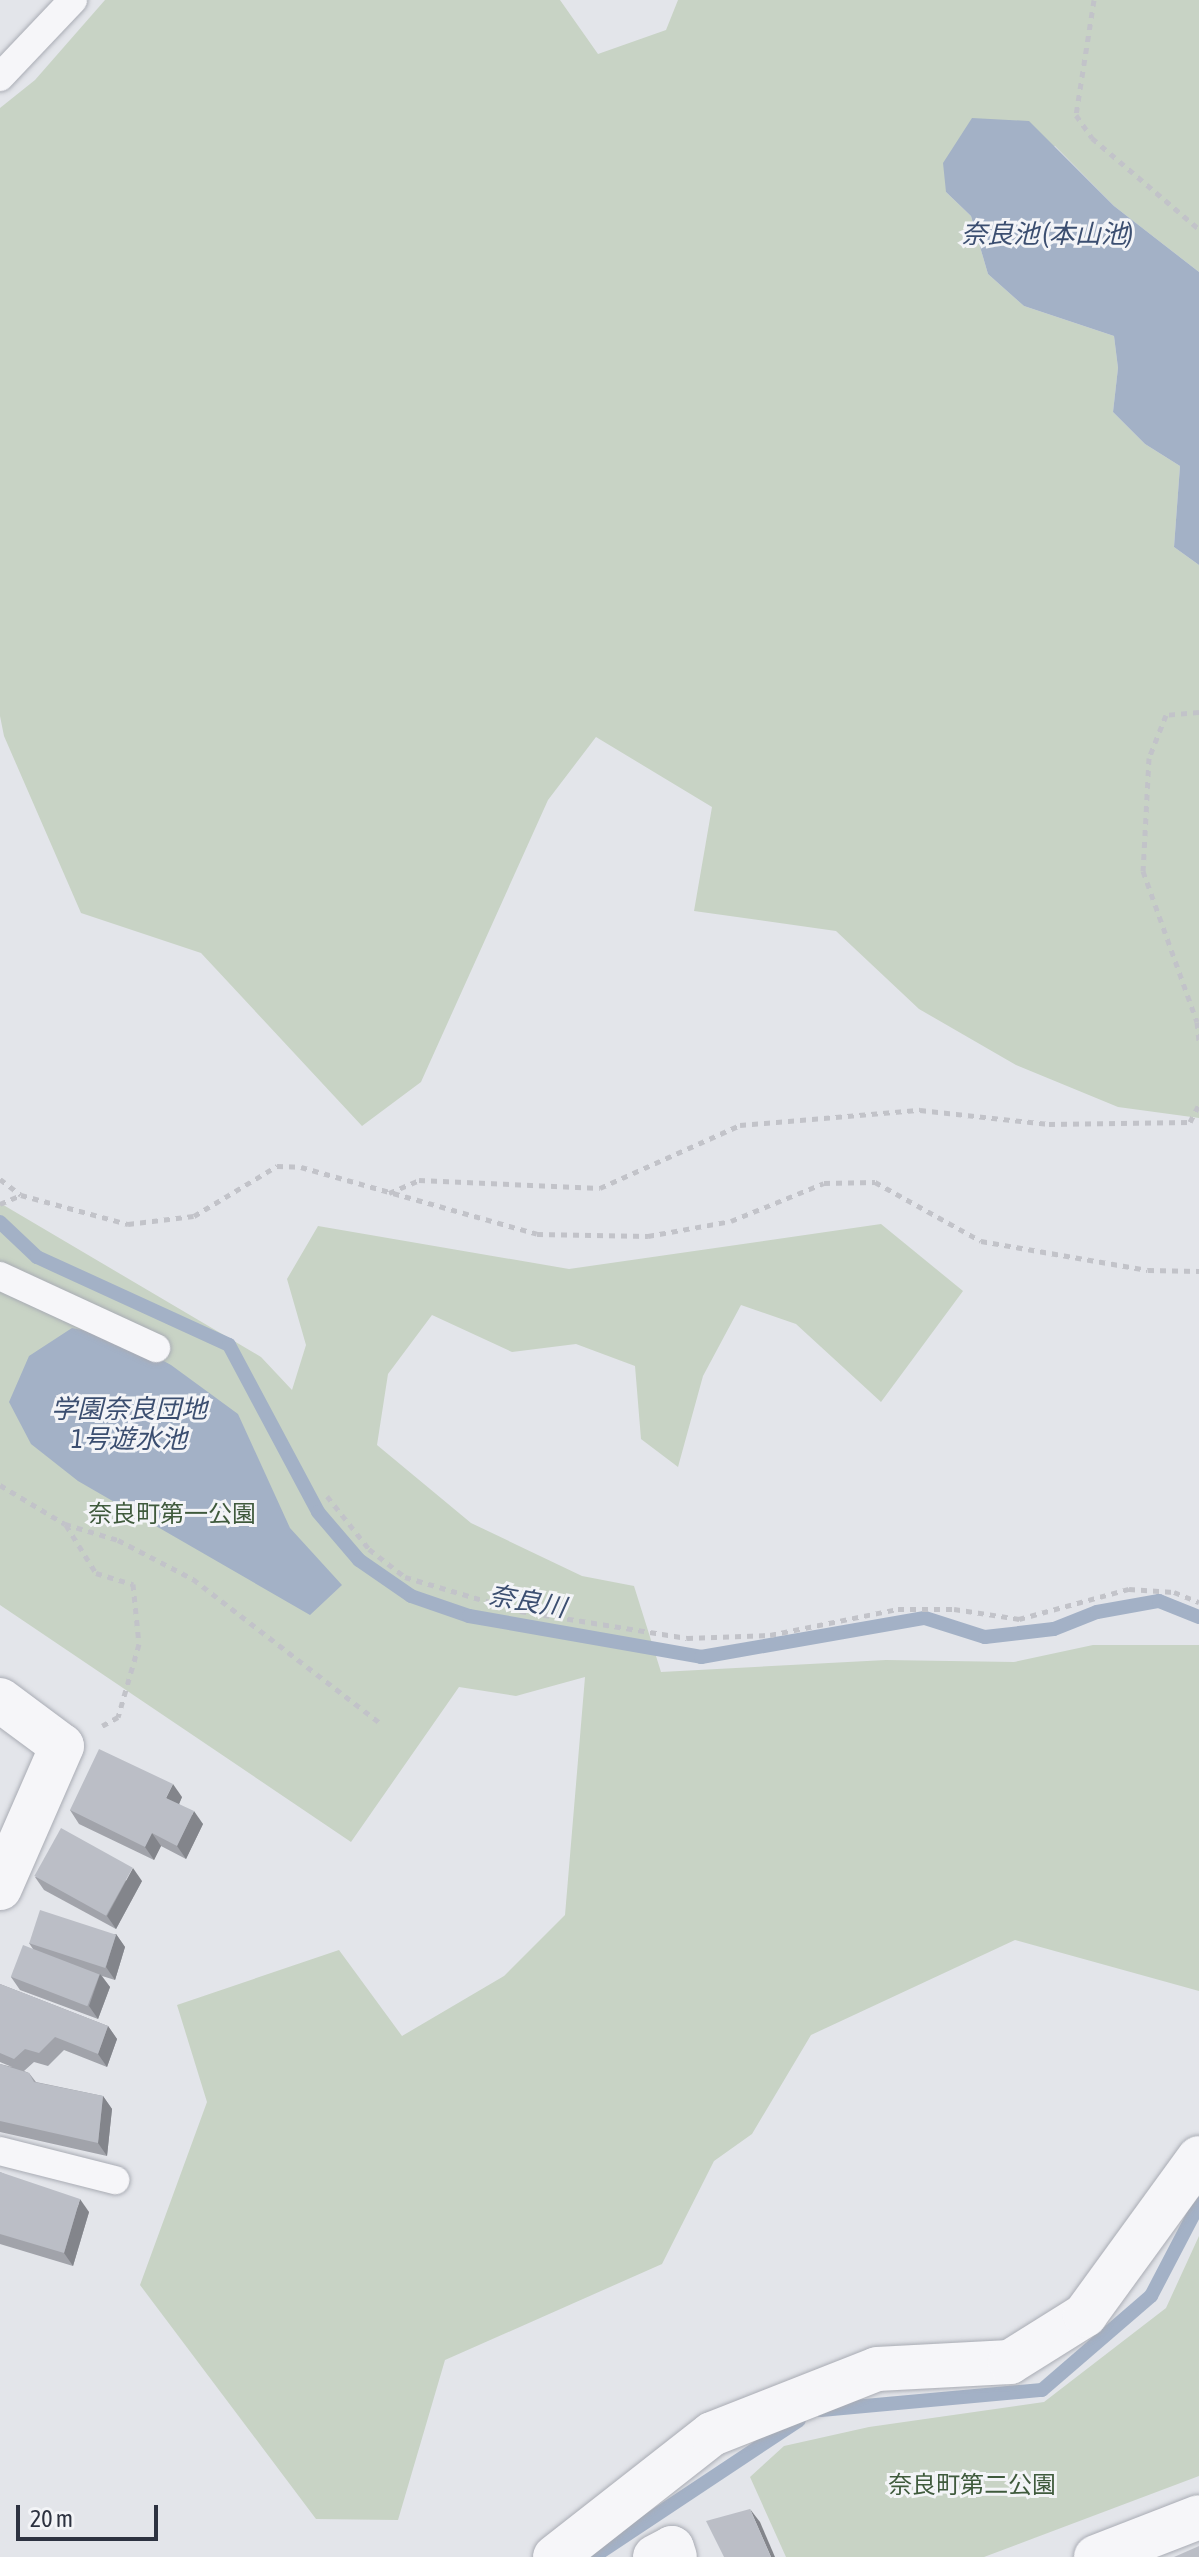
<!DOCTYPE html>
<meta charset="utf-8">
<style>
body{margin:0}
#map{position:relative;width:1199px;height:2557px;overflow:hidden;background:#e3e5ea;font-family:"Asap Condensed","Noto Sans JP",sans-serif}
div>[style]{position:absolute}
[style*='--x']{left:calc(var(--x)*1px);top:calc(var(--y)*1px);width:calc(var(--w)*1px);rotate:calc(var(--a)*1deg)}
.green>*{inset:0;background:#c8d3c5}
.water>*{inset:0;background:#a3b1c6}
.stream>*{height:14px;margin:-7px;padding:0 7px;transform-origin:7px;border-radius:7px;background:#a3b1c6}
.path>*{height:5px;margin-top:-2.5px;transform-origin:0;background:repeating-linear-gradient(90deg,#c2c3c9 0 6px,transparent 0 12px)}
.roads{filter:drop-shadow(0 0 2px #a9acb4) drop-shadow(0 0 2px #a9acb4)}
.service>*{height:28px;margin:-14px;padding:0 14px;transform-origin:14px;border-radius:14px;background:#f6f6f9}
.minor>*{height:44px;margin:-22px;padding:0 22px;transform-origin:22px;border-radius:22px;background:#f6f6f9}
.wall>*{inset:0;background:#a1a3aa}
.shaded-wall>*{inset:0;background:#83858b}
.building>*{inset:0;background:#bbbec6;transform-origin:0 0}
span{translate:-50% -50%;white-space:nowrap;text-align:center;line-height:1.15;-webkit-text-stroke:6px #f3f4f7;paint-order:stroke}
.park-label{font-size:24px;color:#3f5a3c}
.water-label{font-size:26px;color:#3b4e70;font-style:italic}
.scale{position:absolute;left:16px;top:2505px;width:142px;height:36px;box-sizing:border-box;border:4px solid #2d3240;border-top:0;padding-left:10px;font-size:24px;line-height:28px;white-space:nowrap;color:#2d3240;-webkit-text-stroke:6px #f3f4f7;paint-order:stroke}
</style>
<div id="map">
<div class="green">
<i style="clip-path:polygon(105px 0,560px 0,598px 54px,666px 30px,678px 0,1199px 0,1199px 272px,1114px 206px,1055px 146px,946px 192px,971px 216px,988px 274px,1024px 306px,1114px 336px,1118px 368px,1113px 412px,1145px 444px,1180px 466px,1174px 547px,1199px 565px,1199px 1118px,1118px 1107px,1016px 1065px,919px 1009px,836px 931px,694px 911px,712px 807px,596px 737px,548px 800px,421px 1082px,362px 1126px,201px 953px,81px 913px,4px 736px,0 716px,0 108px,35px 80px)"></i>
<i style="clip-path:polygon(0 1203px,261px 1357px,292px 1390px,306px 1345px,287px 1279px,318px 1226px,569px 1269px,881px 1224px,963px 1291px,881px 1402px,796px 1324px,741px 1305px,703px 1376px,678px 1467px,641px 1439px,635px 1366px,576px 1344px,512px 1352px,432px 1315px,388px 1374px,377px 1445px,471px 1523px,582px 1576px,634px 1586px,661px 1672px,886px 1660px,1014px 1662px,1093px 1645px,1199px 1645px,1199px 1991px,1015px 1940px,811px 2035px,752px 2134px,714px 2161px,662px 2264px,445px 2360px,398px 2520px,316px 2519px,140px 2285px,207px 2102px,177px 2005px,339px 1950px,402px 2036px,504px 1976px,565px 1915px,585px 1677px,516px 1696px,459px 1687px,351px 1842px,0 1605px)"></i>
<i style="clip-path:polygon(1199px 2236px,1199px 2476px,984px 2557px,786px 2557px,750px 2477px,784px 2446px,869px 2427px,1044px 2402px,1166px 2308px)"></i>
</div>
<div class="water">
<i style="clip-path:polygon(972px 118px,1029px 121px,1114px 206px,1199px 272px,1199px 565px,1174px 547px,1180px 466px,1145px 444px,1113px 412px,1118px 368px,1114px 336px,1024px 306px,988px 274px,971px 216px,946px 192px,943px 163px)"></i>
<i style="clip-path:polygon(72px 1328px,122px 1338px,171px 1365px,238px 1414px,290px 1528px,342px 1585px,310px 1615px,78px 1481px,31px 1444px,9px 1402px,29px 1356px)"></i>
</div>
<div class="stream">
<i style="--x:0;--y:1222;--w:51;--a:43.4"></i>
<i style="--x:37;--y:1257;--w:211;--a:24.6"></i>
<i style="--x:229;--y:1345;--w:189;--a:61.9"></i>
<i style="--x:318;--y:1512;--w:63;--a:49.5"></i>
<i style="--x:359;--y:1560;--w:63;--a:34.7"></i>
<i style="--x:411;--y:1596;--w:61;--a:19"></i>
<i style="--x:469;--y:1616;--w:236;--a:10"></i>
<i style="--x:701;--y:1657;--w:227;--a:-9.9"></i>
<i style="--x:925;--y:1618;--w:63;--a:17.6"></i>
<i style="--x:985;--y:1637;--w:69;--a:-6.6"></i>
<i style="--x:1054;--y:1629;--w:46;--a:-21.6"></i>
<i style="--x:1097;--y:1612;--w:63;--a:-10.1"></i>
<i style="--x:1159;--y:1601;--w:43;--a:21.8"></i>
<i style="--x:821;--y:2410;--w:222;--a:-5.2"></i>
<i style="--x:1042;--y:2390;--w:144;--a:-40.8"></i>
<i style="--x:1151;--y:2296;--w:104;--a:-62.4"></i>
<i style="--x:593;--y:2557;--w:247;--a:-33.6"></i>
</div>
<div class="path">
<i style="--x:1094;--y:0;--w:116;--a:98.9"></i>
<i style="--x:1076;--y:115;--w:28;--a:55"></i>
<i style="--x:1092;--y:138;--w:140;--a:40.4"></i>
<i style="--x:1199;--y:712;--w:33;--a:175"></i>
<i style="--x:1166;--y:715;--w:46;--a:111.6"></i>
<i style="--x:1149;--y:758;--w:113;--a:93"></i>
<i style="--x:1143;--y:871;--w:160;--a:70.3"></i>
<i style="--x:1197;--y:1022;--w:20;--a:84"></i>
<i style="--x:0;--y:1179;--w:26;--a:37"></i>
<i style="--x:21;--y:1195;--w:111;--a:15.2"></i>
<i style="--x:128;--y:1224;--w:66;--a:-6.9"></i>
<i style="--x:194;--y:1216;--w:97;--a:-31.1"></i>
<i style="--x:277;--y:1166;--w:24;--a:2"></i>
<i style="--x:301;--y:1167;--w:245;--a:15.8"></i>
<i style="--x:537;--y:1234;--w:111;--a:1"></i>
<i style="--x:648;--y:1236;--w:84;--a:-10.2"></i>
<i style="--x:731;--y:1221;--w:100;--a:-22.2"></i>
<i style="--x:824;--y:1183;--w:51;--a:-1.1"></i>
<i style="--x:875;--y:1182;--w:121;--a:29.1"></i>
<i style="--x:981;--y:1241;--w:169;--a:9.9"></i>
<i style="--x:1148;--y:1270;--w:51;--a:1.1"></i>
<i style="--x:389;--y:1193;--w:33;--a:-23"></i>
<i style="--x:419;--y:1180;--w:181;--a:2.5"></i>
<i style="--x:600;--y:1188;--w:154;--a:-24.2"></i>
<i style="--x:740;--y:1125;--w:181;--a:-4.8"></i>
<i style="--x:920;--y:1110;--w:130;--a:6.2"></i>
<i style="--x:1049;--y:1124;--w:141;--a:-0.8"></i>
<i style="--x:1190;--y:1122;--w:20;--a:-63"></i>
<i style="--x:0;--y:1204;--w:23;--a:-23"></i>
<i style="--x:0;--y:1485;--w:76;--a:31"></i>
<i style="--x:65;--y:1524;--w:55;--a:16.8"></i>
<i style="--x:118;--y:1540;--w:85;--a:27.5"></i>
<i style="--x:193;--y:1579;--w:237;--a:37.6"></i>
<i style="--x:327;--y:1496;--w:68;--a:51.6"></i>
<i style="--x:369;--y:1549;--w:46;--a:37.9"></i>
<i style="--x:405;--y:1577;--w:120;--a:16.5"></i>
<i style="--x:520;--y:1611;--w:169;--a:9.2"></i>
<i style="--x:687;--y:1638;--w:83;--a:-2.1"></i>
<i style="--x:770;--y:1635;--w:131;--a:-11.5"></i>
<i style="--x:898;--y:1609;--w:56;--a:0"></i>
<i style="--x:954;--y:1609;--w:66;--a:8.7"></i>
<i style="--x:1019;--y:1619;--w:114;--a:-15.3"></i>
<i style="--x:1129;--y:1589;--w:45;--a:3.8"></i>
<i style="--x:1174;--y:1592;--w:27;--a:22"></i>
<i style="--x:66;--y:1525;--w:57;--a:58"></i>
<i style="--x:96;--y:1573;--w:39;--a:17"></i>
<i style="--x:133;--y:1584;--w:60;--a:84.3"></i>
<i style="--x:139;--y:1644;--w:76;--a:106"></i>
<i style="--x:118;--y:1717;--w:18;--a:151"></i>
</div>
<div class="roads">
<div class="service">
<i style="--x:0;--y:77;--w:106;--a:-46.5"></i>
<i style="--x:0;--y:1276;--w:172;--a:24.8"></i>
<i style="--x:0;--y:2151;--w:119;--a:14.2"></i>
</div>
<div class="minor">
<i style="--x:0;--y:1700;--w:77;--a:36.6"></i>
<i style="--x:62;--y:1746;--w:155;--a:113.6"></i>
<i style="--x:555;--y:2557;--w:199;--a:-38.1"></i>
<i style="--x:712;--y:2434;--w:177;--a:-21.5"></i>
<i style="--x:877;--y:2369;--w:133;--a:-3"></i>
<i style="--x:1010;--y:2362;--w:89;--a:-32.1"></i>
<i style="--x:1085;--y:2315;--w:194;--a:-54"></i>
<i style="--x:655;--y:2557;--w:19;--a:-28"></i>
<i style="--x:672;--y:2548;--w:9;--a:72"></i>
<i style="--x:1096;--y:2557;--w:110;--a:-21.2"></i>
</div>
</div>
<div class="wall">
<i style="clip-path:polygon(182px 1797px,179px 1804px,203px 1824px,186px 1859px,161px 1846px,154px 1860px,79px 1824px,70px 1810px)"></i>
<i style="clip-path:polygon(35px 1877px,142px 1881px,116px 1929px,44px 1890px)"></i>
<i style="clip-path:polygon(116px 1934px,125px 1947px,115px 1980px,102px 1976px,110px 1987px,98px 2019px,20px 1990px,11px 1977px,33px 1949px,29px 1943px)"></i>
<i style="clip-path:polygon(0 1984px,108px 2026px,117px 2039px,107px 2067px,64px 2050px,48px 2066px,34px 2062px,24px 2071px,29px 2073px,36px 2082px,103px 2096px,112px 2109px,107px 2156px,0 2132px,0 2064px,12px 2067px,0 2062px)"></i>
<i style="clip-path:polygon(0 2172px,89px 2212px,73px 2266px,0 2244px)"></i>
</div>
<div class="shaded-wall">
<i style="clip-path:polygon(173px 1784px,182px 1797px,176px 1811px,166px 1798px)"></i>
<i style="clip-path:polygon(194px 1811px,203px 1824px,186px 1859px,177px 1846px)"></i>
<i style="clip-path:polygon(152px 1833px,161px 1846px,154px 1860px,145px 1847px)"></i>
<i style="clip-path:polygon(133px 1868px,142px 1881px,116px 1929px,107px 1916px)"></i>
<i style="clip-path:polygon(116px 1934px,125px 1947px,115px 1980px,106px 1967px)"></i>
<i style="clip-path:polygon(100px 1974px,110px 1987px,98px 2019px,89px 2006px)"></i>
<i style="clip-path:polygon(108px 2026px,117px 2039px,107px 2067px,98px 2054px)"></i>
<i style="clip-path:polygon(103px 2096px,112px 2109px,107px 2156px,98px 2143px)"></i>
<i style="clip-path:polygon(80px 2199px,89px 2212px,73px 2266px,64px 2253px)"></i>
<i style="clip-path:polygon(750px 2509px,760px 2522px,775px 2557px,771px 2557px)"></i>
</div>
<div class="building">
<i style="clip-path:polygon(99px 1749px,173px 1784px,166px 1798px,194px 1811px,177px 1846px,152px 1833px,145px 1847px,70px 1810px)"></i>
<i style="left:61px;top:1828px;width:82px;height:55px;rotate:29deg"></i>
<i style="left:40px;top:1910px;width:80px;height:35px;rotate:18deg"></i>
<i style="left:23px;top:1945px;width:82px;height:34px;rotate:21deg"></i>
<i style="clip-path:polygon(0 1984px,108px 2026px,98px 2054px,55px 2037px,39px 2053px,25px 2049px,14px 2059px,0 2053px)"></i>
<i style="clip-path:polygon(0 2064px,29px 2073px,34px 2082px,103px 2096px,98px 2143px,0 2121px)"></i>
<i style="clip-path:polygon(0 2172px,80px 2199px,64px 2253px,0 2234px)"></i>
<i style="clip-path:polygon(750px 2509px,771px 2557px,724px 2557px,706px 2521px)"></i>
<i style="clip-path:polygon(1199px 2546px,1199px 2557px,1174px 2557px)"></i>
</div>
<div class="park-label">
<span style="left:172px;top:1514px">奈良町第一公園</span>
<span style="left:972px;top:2485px">奈良町第二公園</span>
</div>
<div class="water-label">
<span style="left:1047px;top:235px">奈良池 (本山池)</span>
<span style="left:129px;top:1425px">学園奈良団地<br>1号遊水池</span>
<span style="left:527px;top:1602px;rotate:10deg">奈良川</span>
</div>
<div class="scale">20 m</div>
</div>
